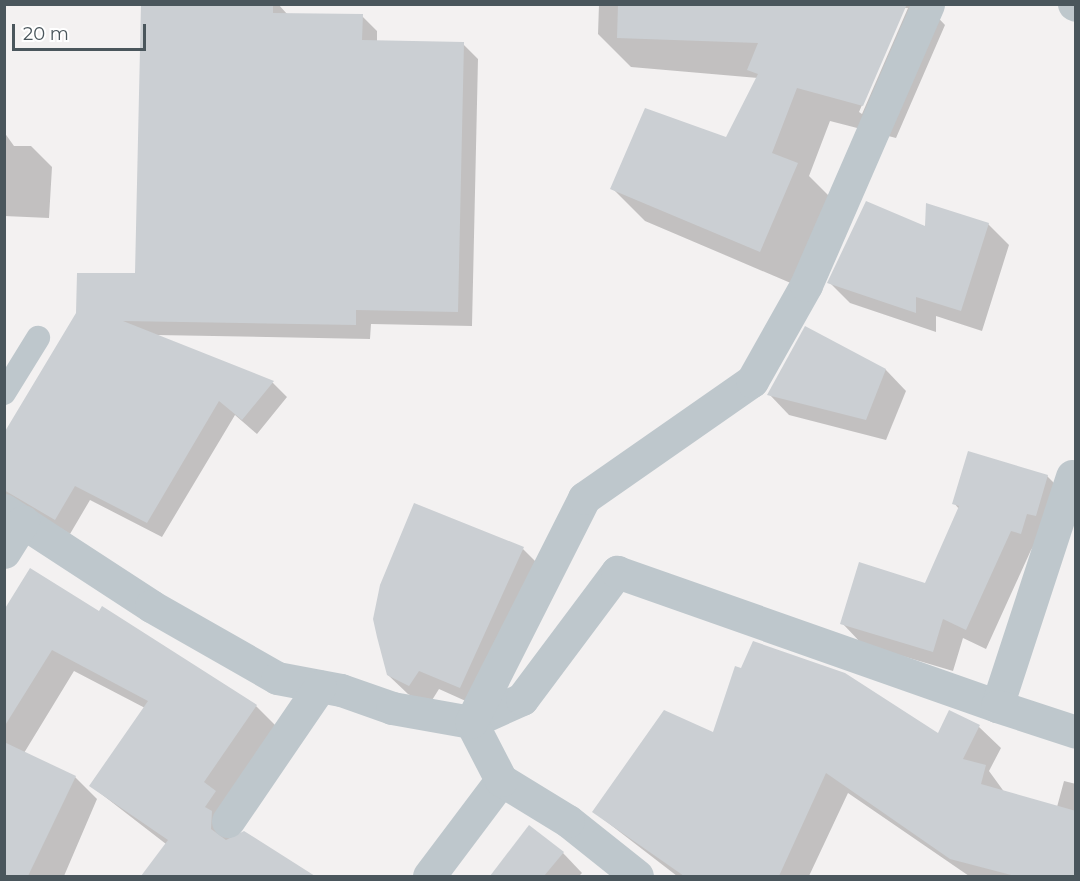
<!DOCTYPE html>
<style>
body{margin:0}
#map{position:relative;width:1080px;height:881px;overflow:hidden;background:#f3f1f1;font-family:Montserrat,sans-serif}
div>[style]{position:absolute}
[style*='--x']{left:calc(var(--x)*1px);top:calc(var(--y)*1px);width:calc(var(--w)*1px);rotate:calc(var(--a)*1deg)}
.shadow>*{inset:0;background:#0003}
.building>*{inset:0;background:#cbcfd3}
.service>*{height:24px;margin:-12px;padding:0 12px;transform-origin:12px;border-radius:12px;background:#bec7cc}
.minor>*{height:33px;margin:-16.5px;padding:0 16.5px;transform-origin:16.5px;border-radius:16.5px;background:#bec7cc}
span{translate:-50% -50%;white-space:nowrap;text-align:center;line-height:1.15;-webkit-text-stroke:4.5px #fff;paint-order:stroke}
.frame{position:absolute;inset:0;border:6px solid #4a565c;pointer-events:none}
.scale{position:absolute;left:12px;top:24px;width:134px;height:27px;box-sizing:border-box;border:3px solid #4a565c;border-top:0;padding-left:8px;font-size:18px;line-height:21px;white-space:nowrap;color:#4a565c;-webkit-text-stroke:4px #fff;paint-order:stroke}
</style>
<div id="map">
<div class="shadow">
<i style="clip-path:polygon(143px 4px,278px 4px,288px 15px,362px 16px,377px 31px,377px 42px,463px 44px,478px 59px,472px 326px,371px 324px,370px 339px,156px 335px,273px 383px,287px 397px,257px 434px,235px 415px,162px 537px,90px 500px,70px 534px,4px 494px,4px 436px,136px 275px)"></i>
<i style="clip-path:polygon(evenodd,599px 4px,925px 4px,945px 25px,896px 138px,830px 121px,809px 176px,830px 197px,793px 284px,645px 221px,612px 188px,727px 139px,758px 78px,631px 67px,598px 34px,599px 4px,904px 8px,908px 8px,862px 114px,859px 112px,904px 8px)"></i>
<i style="clip-path:polygon(4px 132px,14px 146px,31px 146px,52px 167px,49px 218px,4px 216px)"></i>
<i style="clip-path:polygon(988px 224px,1009px 245px,982px 331px,936px 316px,936px 332px,850px 303px,829px 282px,926px 228px)"></i>
<i style="clip-path:polygon(805px 328px,886px 370px,906px 391px,886px 440px,789px 415px,769px 394px)"></i>
<i style="clip-path:polygon(1047px 476px,1067px 496px,1031px 550px,986px 649px,963px 638px,953px 671px,862px 644px,842px 623px,926px 585px,959px 509px,954px 503px)"></i>
<i style="clip-path:polygon(523px 549px,542px 568px,479px 707px,439px 689px,429px 705px,408px 694px,388px 675px)"></i>
<i style="clip-path:polygon(4px 613px,256px 706px,278px 728px,233px 839px,281px 857px,301px 876px,143px 876px,166px 844px,91px 786px,145px 708px,74px 671px,24px 753px,75px 777px,97px 799px,64px 876px,4px 876px)"></i>
<i style="clip-path:polygon(950px 712px,979px 727px,1001px 748px,989px 771px,1005px 793px,1057px 807px,1064px 781px,1076px 784px,1076px 876px,969px 876px,848px 793px,809px 876px,677px 876px,594px 812px,713px 734px,938px 735px)"></i>
<i style="clip-path:polygon(529px 827px,563px 853px,582px 873px,579px 876px,492px 876px)"></i>
</div>
<div class="building">
<i style="clip-path:polygon(141px 4px,273px 4px,273px 13px,363px 14px,362px 40px,464px 42px,458px 312px,356px 310px,356px 325px,123px 321px,274px 381px,242px 420px,219px 401px,147px 523px,75px 486px,55px 520px,4px 490px,4px 433px,76px 313px,77px 273px,135px 273px)"></i>
<i style="clip-path:polygon(618px 4px,907px 4px,863px 106px,797px 88px,772px 153px,798px 163px,760px 252px,610px 189px,645px 108px,726px 137px,758px 74px,747px 70px,758px 43px,617px 38px)"></i>
<i style="clip-path:polygon(866px 201px,925px 226px,926px 203px,989px 223px,961px 311px,916px 297px,916px 313px,827px 283px)"></i>
<i style="clip-path:polygon(805px 326px,886px 369px,866px 420px,767px 395px)"></i>
<i style="clip-path:polygon(968px 451px,1048px 475px,1036px 516px,1027px 514px,1021px 534px,1011px 531px,966px 630px,943px 619px,933px 652px,840px 624px,859px 562px,925px 583px,959px 506px,952px 504px)"></i>
<i style="clip-path:polygon(414px 503px,524px 547px,460px 688px,419px 671px,409px 686px,387px 675px,377px 637px,373px 619px,380px 585px)"></i>
<i style="clip-path:polygon(30px 568px,99px 611px,102px 606px,257px 705px,204px 782px,216px 791px,205px 807px,212px 811px,211px 829px,226px 840px,244px 831px,315px 876px,141px 876px,168px 840px,89px 786px,148px 701px,52px 650px,4px 727px,4px 610px)"></i>
<i style="clip-path:polygon(753px 641px,845px 673px,938px 733px,949px 710px,980px 725px,963px 759px,986px 765px,981px 784px,1076px 811px,1076px 876px,1015px 876px,950px 859px,826px 773px,779px 876px,684px 876px,592px 812px,664px 710px,713px 732px,735px 666px,741px 668px)"></i>
<i style="clip-path:polygon(4px 742px,76px 776px,28px 876px,4px 876px)"></i>
<i style="clip-path:polygon(529px 825px,564px 852px,544px 876px,490px 876px)"></i>
</div>
<div class="service">
<i style="--x:4;--y:393;--w:65;--a:-58.3"></i>
</div>
<div class="minor">
<i style="--x:1074;--y:4;--w:2;--a:27"></i>
<i style="--x:4;--y:510;--w:176;--a:33.1"></i>
<i style="--x:151;--y:606;--w:145;--a:29.7"></i>
<i style="--x:277;--y:678;--w:65;--a:10.6"></i>
<i style="--x:341;--y:690;--w:54;--a:19.4"></i>
<i style="--x:392;--y:708;--w:80;--a:10"></i>
<i style="--x:471;--y:722;--w:56;--a:-24.3"></i>
<i style="--x:522;--y:699;--w:159;--a:-53.2"></i>
<i style="--x:617;--y:572;--w:403;--a:19.4"></i>
<i style="--x:997;--y:706;--w:242;--a:-71.9"></i>
<i style="--x:4;--y:552;--w:36;--a:-58"></i>
<i style="--x:997;--y:706;--w:83;--a:18.2"></i>
<i style="--x:228;--y:821;--w:163;--a:-55.7"></i>
<i style="--x:429;--y:876;--w:120;--a:-53.1"></i>
<i style="--x:637;--y:876;--w:88;--a:-141.4"></i>
<i style="--x:568;--y:821;--w:79;--a:-148.5"></i>
<i style="--x:501;--y:780;--w:65;--a:-117.3"></i>
<i style="--x:471;--y:722;--w:251;--a:-63.2"></i>
<i style="--x:584;--y:498;--w:205;--a:-34.9"></i>
<i style="--x:752;--y:381;--w:110;--a:-60.6"></i>
<i style="--x:806;--y:285;--w:306;--a:-66.5"></i>
</div>
<div class="frame"></div>
<div class="scale">20 m</div>
</div>
